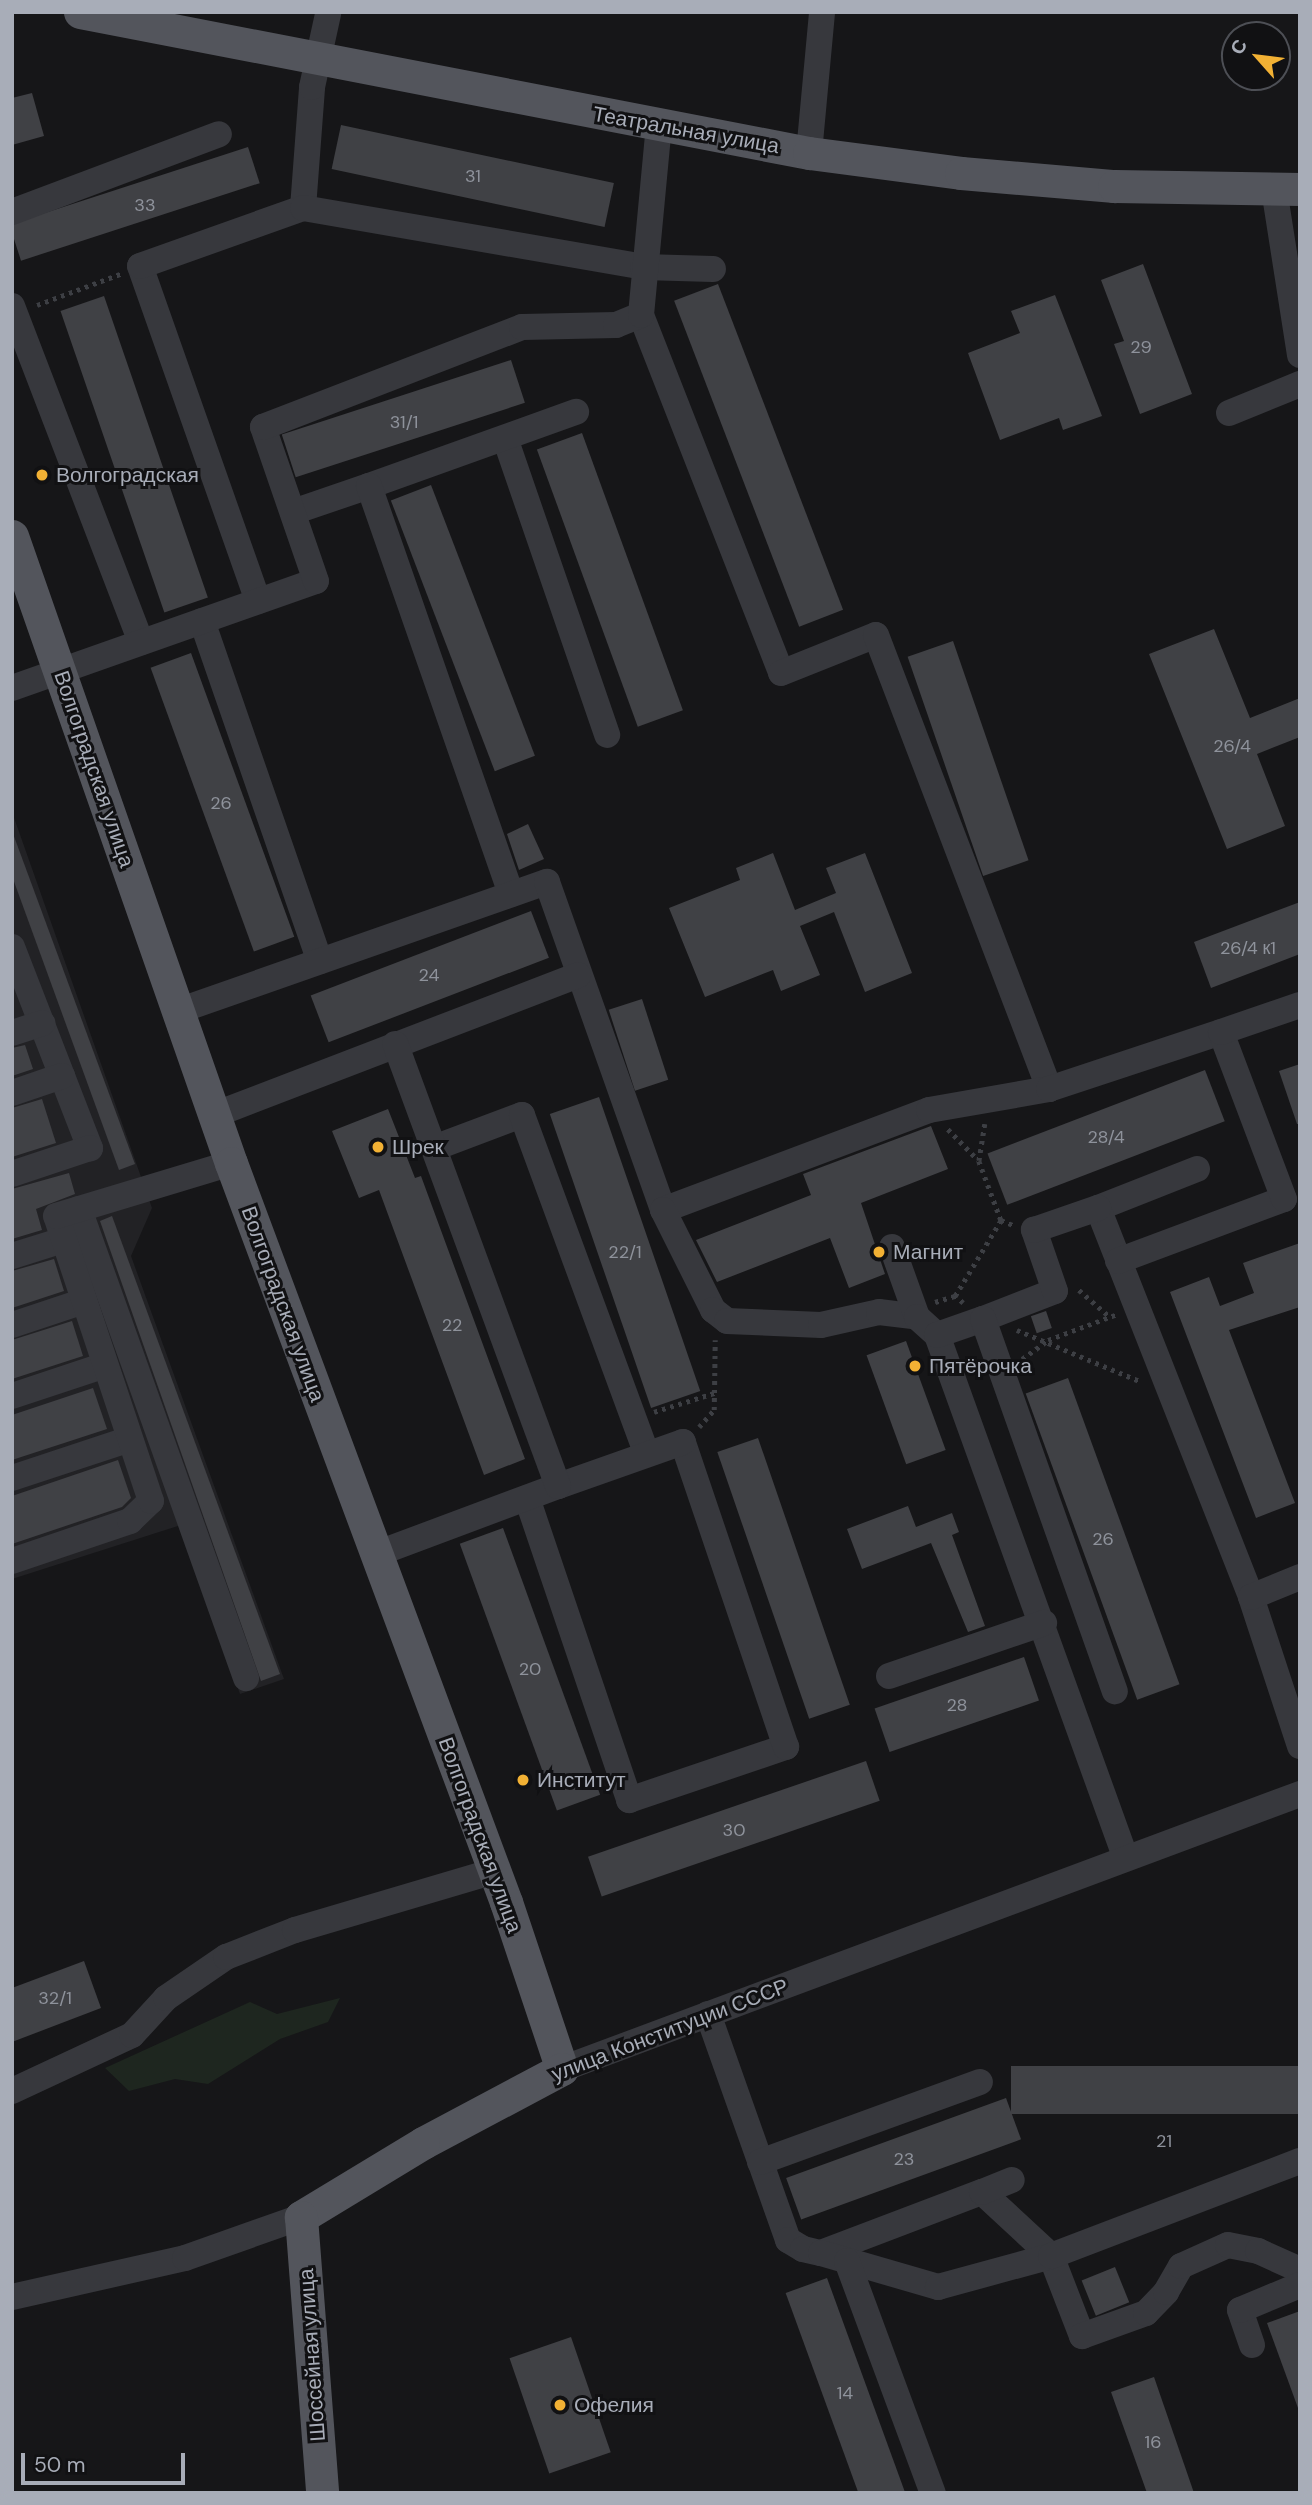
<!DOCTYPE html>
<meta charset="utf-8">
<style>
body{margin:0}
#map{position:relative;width:1312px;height:2505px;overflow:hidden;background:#161618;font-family:"DM Sans",sans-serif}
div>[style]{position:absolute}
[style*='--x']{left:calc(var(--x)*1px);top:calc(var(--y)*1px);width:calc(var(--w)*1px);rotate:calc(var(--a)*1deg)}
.built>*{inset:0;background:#222225}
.green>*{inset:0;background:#1e261f}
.building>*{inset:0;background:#404145;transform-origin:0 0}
.path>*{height:4.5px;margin-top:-2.25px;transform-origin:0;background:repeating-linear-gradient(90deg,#3d3f44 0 3.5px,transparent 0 8.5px)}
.minor>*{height:26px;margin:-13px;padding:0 13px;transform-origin:13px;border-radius:13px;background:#37383d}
.major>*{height:33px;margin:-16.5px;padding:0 16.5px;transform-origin:16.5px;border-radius:16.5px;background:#53555c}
.dots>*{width:19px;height:19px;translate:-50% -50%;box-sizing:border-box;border:4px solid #111113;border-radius:50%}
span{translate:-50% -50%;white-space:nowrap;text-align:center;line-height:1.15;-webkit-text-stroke:6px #111113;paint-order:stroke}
.number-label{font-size:18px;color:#8e929b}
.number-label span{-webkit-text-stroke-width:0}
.street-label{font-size:21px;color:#a8adb8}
.poi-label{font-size:21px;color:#a8adb8}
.left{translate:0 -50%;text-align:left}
.frame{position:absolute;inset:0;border:14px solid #a8adb8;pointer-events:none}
.north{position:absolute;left:1221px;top:21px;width:70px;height:70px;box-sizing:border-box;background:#111113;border:2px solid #4d4f55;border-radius:50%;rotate:298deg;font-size:19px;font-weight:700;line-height:28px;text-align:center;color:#a8adb8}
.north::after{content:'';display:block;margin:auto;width:24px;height:32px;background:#f2b134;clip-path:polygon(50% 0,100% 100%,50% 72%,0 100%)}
.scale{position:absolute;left:21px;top:2453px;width:164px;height:32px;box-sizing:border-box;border:4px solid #a8adb8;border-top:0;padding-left:9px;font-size:21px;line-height:24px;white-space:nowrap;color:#a8adb8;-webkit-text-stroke:5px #111113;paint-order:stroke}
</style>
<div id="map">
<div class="built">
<i style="clip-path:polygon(12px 812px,152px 1208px,131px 1256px,284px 1679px,240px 1694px,181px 1525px,12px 1579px)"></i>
</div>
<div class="green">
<i style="clip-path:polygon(340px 1998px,328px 2022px,280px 2039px,208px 2084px,175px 2079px,129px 2091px,105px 2068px,250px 2002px,277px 2014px)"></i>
</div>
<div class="building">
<i style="clip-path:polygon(32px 93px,44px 136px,12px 145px,12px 98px)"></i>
<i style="left:341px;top:125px;width:279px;height:45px;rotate:12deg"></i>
<i style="left:248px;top:147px;width:38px;height:251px;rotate:72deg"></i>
<i style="clip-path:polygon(1143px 264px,1192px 394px,1140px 414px,1114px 344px,1124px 341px,1101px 280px)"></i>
<i style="left:718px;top:284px;width:349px;height:47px;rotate:69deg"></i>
<i style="clip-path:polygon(1055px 295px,1102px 416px,1063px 430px,1059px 418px,1000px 440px,968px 353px,1020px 333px,1011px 311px)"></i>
<i style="left:104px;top:296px;width:319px;height:46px;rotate:71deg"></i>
<i style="left:511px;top:360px;width:45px;height:241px;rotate:72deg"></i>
<i style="left:582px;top:433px;width:295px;height:48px;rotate:70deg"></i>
<i style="left:431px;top:485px;width:290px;height:43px;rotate:69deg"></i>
<i style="clip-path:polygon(1214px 629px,1250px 718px,1300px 698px,1300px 737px,1257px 754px,1285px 826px,1227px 849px,1149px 654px)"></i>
<i style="left:953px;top:641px;width:232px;height:48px;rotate:71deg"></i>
<i style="left:191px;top:653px;width:302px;height:43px;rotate:70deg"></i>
<i style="clip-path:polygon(528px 824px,544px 859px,519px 870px,507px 834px)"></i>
<i style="clip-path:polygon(12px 831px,135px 1164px,119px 1170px,12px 876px)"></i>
<i style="clip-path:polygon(773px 853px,795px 910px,836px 893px,826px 868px,865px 853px,912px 973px,865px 992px,834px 912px,800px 926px,820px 975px,781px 991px,773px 970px,705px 997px,669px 908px,740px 880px,736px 868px)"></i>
<i style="clip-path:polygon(1300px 902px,1300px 954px,1211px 988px,1194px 942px)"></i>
<i style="left:531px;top:911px;width:50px;height:236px;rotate:69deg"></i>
<i style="left:642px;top:999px;width:85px;height:35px;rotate:72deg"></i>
<i style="clip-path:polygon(25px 1045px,33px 1069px,12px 1076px,12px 1048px)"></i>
<i style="clip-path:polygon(1300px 1064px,1300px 1124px,1297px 1124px,1279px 1071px)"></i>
<i style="left:1205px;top:1070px;width:55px;height:233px;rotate:69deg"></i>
<i style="left:599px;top:1097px;width:311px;height:52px;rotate:71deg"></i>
<i style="clip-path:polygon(42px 1099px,56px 1143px,12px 1157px,12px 1108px)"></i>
<i style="clip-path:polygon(388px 1109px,415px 1178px,421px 1176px,525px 1459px,484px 1475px,379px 1190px,359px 1198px,332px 1131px)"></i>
<i style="clip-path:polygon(931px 1126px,948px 1169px,861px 1203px,885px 1274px,849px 1288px,830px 1238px,717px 1282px,696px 1240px,811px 1195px,803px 1174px)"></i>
<i style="clip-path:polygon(69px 1173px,75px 1194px,36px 1209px,42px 1230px,12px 1239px,12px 1189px)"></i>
<i style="clip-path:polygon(112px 1216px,280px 1674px,261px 1681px,100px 1221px)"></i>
<i style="clip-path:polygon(1300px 1243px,1300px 1307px,1229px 1330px,1295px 1503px,1256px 1518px,1170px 1292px,1209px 1277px,1220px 1306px,1254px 1293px,1243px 1263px)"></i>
<i style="clip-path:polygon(54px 1259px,64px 1291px,12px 1308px,12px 1271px)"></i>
<i style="left:1046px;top:1311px;width:18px;height:16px;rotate:71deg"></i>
<i style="clip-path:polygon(72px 1321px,83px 1356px,12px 1379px,12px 1340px)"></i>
<i style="left:906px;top:1341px;width:116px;height:42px;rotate:70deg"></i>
<i style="left:1068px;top:1378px;width:326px;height:45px;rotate:70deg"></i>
<i style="clip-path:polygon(93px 1388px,107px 1429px,12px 1460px,12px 1415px)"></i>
<i style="left:758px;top:1438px;width:282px;height:43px;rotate:71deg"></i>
<i style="clip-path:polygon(118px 1460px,131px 1498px,122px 1507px,12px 1544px,12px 1496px)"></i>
<i style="clip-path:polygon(908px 1506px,916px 1527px,952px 1513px,959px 1532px,952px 1535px,985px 1626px,968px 1632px,931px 1543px,862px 1569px,847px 1529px)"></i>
<i style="left:503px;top:1528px;width:284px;height:46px;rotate:70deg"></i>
<i style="left:1024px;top:1657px;width:46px;height:158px;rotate:71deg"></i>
<i style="left:866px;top:1761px;width:42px;height:294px;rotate:71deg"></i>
<i style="clip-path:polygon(84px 1961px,101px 2008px,12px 2042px,12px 1988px)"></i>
<i style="left:1300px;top:2066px;width:48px;height:289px;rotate:90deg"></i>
<i style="left:1006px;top:2098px;width:44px;height:234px;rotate:70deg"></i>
<i style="left:1115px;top:2267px;width:38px;height:36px;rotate:68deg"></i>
<i style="left:827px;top:2278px;width:228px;height:44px;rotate:70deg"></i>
<i style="clip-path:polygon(1300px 2311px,1300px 2407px,1298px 2408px,1267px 2323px)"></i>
<i style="left:571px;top:2337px;width:122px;height:65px;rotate:71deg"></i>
<i style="clip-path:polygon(1154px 2377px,1194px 2493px,1147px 2493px,1111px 2392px)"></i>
</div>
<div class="path">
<i style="--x:37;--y:305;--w:89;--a:-20.5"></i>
<i style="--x:985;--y:1124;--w:37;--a:99"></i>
<i style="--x:979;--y:1161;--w:63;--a:69.6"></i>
<i style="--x:1001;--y:1220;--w:13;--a:23"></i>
<i style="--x:948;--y:1129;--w:43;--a:45.9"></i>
<i style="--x:1079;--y:1290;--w:41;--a:41.1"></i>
<i style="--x:935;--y:1302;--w:21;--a:-17"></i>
<i style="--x:963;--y:1303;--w:11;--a:-139"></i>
<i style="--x:955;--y:1296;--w:89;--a:-58.8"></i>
<i style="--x:1017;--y:1330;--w:135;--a:22.6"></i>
<i style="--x:1022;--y:1359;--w:32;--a:-36"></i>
<i style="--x:1048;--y:1340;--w:72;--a:-20.5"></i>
<i style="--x:654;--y:1412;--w:66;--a:-17.6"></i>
<i style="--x:699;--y:1427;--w:23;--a:-49"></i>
<i style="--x:714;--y:1410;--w:70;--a:-89.2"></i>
</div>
<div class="minor">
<i style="--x:809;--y:153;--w:142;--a:-84.7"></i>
<i style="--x:1274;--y:189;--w:168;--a:81.1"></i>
<i style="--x:303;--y:208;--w:121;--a:-85.7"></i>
<i style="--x:312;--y:87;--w:75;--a:-77.6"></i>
<i style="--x:12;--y:212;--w:221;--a:-20.6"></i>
<i style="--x:12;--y:306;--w:360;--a:69"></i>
<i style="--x:641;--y:315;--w:384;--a:68.6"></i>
<i style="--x:781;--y:673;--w:102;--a:-21.8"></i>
<i style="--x:876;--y:635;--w:486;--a:69.1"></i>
<i style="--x:1229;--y:413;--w:77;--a:-22.2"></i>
<i style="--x:505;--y:438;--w:314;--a:71"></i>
<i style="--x:369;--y:486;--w:220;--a:-19.7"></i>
<i style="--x:293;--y:512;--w:80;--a:-18.9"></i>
<i style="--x:369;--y:486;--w:432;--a:70.8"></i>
<i style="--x:258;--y:601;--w:355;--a:-109.4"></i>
<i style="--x:140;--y:266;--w:173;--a:-19.6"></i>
<i style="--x:303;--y:208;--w:345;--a:9.8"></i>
<i style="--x:643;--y:267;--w:70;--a:1.6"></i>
<i style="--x:202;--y:621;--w:360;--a:70.9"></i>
<i style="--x:12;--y:688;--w:322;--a:-19.4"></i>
<i style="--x:316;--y:581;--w:163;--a:-109"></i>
<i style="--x:263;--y:427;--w:278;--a:-21.1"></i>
<i style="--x:522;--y:327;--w:94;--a:-1.2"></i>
<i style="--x:616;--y:325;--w:27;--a:-22"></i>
<i style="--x:641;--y:315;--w:191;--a:-84.6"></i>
<i style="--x:12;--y:947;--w:216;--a:68.8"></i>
<i style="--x:90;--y:1148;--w:82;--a:161.6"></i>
<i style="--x:178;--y:1011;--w:391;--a:-19.3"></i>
<i style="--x:547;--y:882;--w:348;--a:70.5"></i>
<i style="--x:663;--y:1210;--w:284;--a:-20.6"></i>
<i style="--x:929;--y:1110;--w:122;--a:-9.9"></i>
<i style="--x:1049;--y:1089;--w:181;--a:-18.3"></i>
<i style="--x:12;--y:1033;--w:32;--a:-18"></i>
<i style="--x:12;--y:1093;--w:53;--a:-18.8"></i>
<i style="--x:214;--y:1115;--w:390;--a:-21"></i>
<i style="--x:434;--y:1148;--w:94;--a:-20.6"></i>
<i style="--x:522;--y:1115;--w:361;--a:69.8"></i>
<i style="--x:1197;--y:1169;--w:106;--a:158.5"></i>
<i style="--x:1098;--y:1208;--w:418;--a:68.5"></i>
<i style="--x:1251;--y:1597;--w:157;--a:71.8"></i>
<i style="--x:79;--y:1209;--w:498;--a:70.4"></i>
<i style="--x:663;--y:1210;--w:112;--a:63.4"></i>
<i style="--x:713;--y:1310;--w:18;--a:38"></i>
<i style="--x:727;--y:1321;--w:94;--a:2.4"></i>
<i style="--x:821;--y:1325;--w:59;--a:-12.6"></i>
<i style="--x:879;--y:1312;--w:38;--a:7"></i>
<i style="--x:892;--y:1247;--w:74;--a:70.3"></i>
<i style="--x:917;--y:1317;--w:27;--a:42"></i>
<i style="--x:937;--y:1335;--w:554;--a:70.16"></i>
<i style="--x:12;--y:1256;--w:53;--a:-17.4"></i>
<i style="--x:1118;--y:1261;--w:177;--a:-20.5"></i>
<i style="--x:1284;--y:1199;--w:178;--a:-110.7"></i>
<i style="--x:1221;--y:1032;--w:83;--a:-18.9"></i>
<i style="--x:983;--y:1319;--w:77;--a:-21.3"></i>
<i style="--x:1055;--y:1291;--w:65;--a:-109"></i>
<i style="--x:1034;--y:1230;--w:68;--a:-19"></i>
<i style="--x:12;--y:1325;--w:76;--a:-18.4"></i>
<i style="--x:937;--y:1335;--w:49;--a:-19.2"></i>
<i style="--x:983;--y:1319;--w:395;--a:70.5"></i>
<i style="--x:12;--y:1396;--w:98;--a:-18.4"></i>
<i style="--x:12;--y:1478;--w:124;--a:-18.3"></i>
<i style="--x:527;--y:1498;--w:319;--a:71.3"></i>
<i style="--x:629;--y:1800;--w:166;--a:-18.7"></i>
<i style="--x:786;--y:1747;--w:322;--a:-108.7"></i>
<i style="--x:683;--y:1442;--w:133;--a:160.6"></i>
<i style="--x:376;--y:1554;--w:194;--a:-20.5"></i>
<i style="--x:558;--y:1486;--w:471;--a:-110.2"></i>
<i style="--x:12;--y:1561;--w:125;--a:-18.7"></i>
<i style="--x:130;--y:1521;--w:29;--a:-44"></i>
<i style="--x:151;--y:1501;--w:300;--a:-108.4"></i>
<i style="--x:56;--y:1216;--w:183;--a:-16.8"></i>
<i style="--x:1251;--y:1597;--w:53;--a:-22.2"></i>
<i style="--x:889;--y:1676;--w:164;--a:-18.9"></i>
<i style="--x:708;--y:2014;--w:240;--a:70.5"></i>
<i style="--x:788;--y:2240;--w:17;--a:31"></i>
<i style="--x:803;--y:2249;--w:18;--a:13"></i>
<i style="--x:821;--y:2253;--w:172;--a:-20.8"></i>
<i style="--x:982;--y:2192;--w:94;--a:42.8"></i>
<i style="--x:1051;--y:2256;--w:86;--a:68.8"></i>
<i style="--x:1082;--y:2336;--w:68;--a:-19.8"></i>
<i style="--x:1146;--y:2313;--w:29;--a:-46"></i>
<i style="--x:1166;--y:2292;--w:30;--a:-60"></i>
<i style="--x:1181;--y:2266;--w:51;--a:-24.1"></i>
<i style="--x:1228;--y:2245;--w:31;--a:11"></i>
<i style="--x:1258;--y:2251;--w:46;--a:24.3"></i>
<i style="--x:562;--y:2069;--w:788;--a:-20.44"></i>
<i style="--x:12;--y:2091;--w:132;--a:-25"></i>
<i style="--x:132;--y:2035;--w:50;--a:-47.4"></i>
<i style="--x:166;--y:1998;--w:73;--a:-34.3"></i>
<i style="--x:226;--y:1957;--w:74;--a:-21.4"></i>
<i style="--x:295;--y:1930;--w:208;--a:-16.5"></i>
<i style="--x:760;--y:2162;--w:234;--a:-20"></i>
<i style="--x:982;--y:2192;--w:32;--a:-22"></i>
<i style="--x:821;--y:2253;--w:122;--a:16.2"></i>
<i style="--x:938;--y:2287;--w:117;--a:-15.3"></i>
<i style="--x:1051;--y:2256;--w:267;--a:-20.9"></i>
<i style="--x:847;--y:2261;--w:247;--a:69.7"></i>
<i style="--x:12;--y:2297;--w:177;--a:-12.7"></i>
<i style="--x:185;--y:2258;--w:123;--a:-19.5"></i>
<i style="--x:1252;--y:2345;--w:37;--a:-109"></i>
<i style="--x:1240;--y:2310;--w:65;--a:-22.6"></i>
</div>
<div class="major">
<i style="--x:80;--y:12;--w:743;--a:10.95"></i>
<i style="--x:809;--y:153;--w:153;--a:7.5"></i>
<i style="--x:961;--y:173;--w:154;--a:4.9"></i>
<i style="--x:1114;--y:186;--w:186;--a:0.9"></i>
<i style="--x:12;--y:536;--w:664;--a:70.75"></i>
<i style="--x:231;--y:1163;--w:789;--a:69.59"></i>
<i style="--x:506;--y:1902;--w:176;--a:71.5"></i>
<i style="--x:562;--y:2069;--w:157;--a:152"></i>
<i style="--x:423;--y:2143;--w:143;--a:148.8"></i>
<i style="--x:301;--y:2217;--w:277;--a:85.6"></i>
</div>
<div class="dots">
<i style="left:42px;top:475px;background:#f2b134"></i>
<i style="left:378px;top:1147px;background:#f2b134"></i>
<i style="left:879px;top:1252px;background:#f2b134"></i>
<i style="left:915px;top:1366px;background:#f2b134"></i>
<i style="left:523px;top:1780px;background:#f2b134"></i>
<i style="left:560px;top:2405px;background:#f2b134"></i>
</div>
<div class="number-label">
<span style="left:473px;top:176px">31</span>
<span style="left:145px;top:205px">33</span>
<span style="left:1141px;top:347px">29</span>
<span style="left:404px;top:422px">31/1</span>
<span style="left:1232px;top:746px">26/4</span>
<span style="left:221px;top:803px">26</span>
<span style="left:1248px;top:948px">26/4 к1</span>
<span style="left:429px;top:975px">24</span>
<span style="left:1106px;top:1137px">28/4</span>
<span style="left:625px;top:1252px">22/1</span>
<span style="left:452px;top:1325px">22</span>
<span style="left:1103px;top:1539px">26</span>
<span style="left:530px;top:1669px">20</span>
<span style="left:957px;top:1705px">28</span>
<span style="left:734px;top:1830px">30</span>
<span style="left:55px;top:1998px">32/1</span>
<span style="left:1164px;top:2141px">21</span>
<span style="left:904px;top:2159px">23</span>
<span style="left:845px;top:2393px">14</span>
<span style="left:1153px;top:2442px">16</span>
</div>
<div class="street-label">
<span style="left:686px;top:130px;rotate:10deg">Театральная улица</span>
<span style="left:94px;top:769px;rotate:71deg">Волгоградская улица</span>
<span style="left:283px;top:1304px;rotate:70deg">Волгоградская улица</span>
<span style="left:480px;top:1835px;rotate:70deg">Волгоградская улица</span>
<span style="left:670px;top:2030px;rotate:-21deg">улица Конституции СССР</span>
<span style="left:312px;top:2355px;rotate:-94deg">Шоссейная улица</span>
</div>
<div class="poi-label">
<span class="left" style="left:56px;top:475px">Волгоградская</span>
<span class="left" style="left:392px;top:1147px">Шрек</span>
<span class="left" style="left:893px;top:1252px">Магнит</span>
<span class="left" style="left:929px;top:1366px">Пятёрочка</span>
<span class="left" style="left:537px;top:1780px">Институт</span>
<span class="left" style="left:574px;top:2405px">Офелия</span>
</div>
<div class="frame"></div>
<div class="north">С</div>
<div class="scale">50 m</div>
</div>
